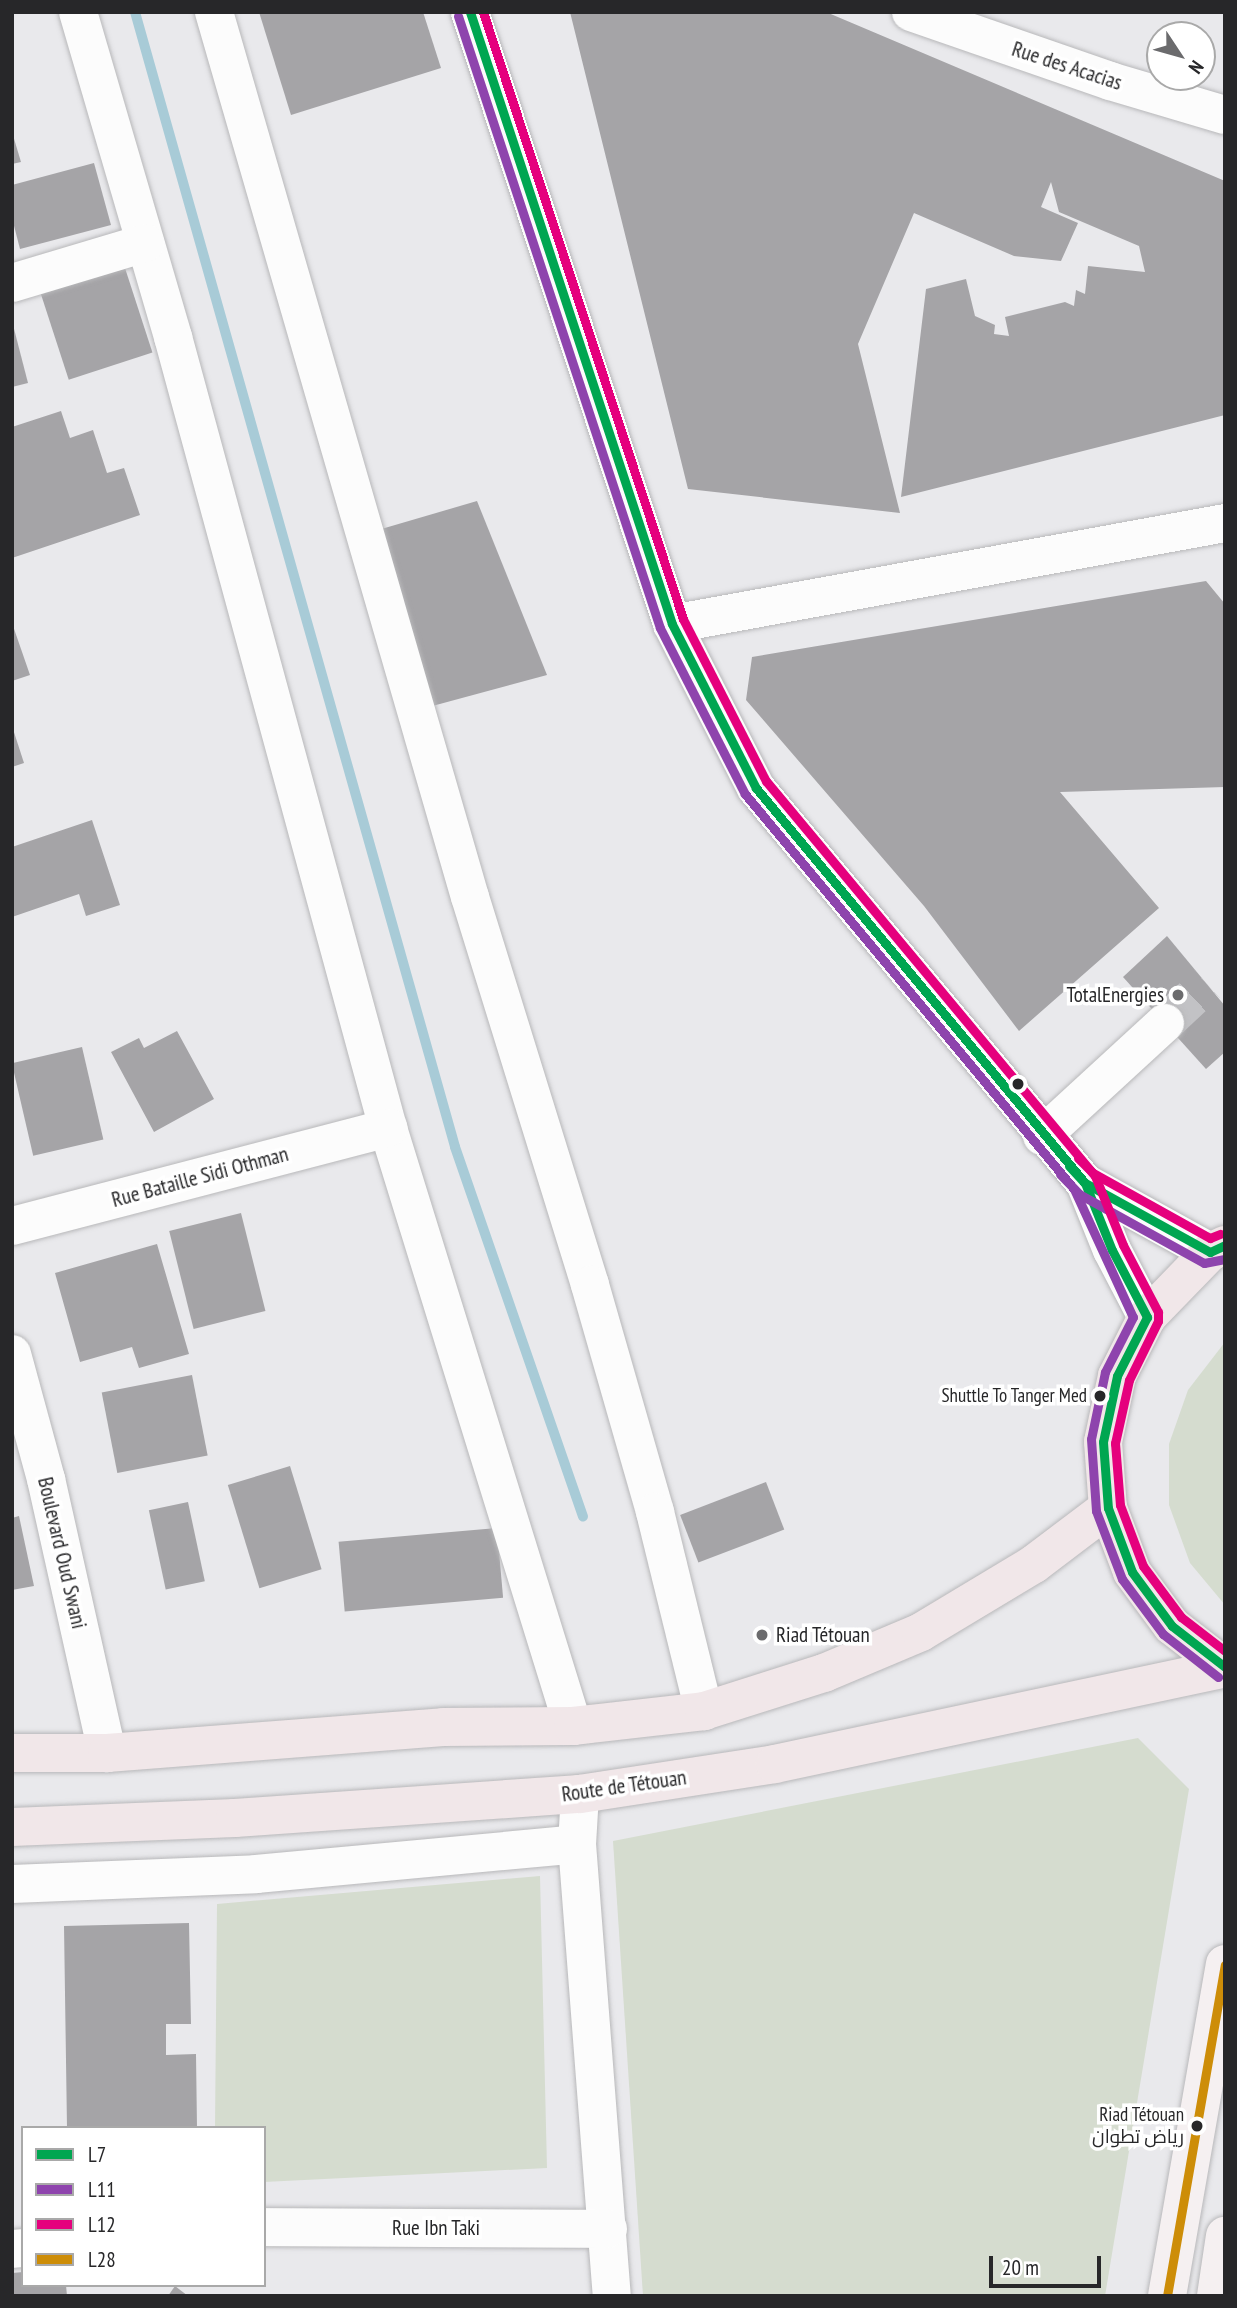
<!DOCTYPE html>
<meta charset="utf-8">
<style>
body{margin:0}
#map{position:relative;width:1237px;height:2308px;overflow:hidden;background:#e9e9ec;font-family:"PT Sans Narrow",Cairo,sans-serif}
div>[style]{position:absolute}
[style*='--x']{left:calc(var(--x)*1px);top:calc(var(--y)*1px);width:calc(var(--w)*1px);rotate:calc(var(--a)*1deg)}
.green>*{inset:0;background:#d5dccf}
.stream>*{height:10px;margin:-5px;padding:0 5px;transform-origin:5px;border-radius:5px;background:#a8cbd7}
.building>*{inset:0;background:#a5a4a7;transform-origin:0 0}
.minor-tunnel>*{height:38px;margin-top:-19px;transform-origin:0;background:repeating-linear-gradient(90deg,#c2c2c5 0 38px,transparent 0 57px)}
.roads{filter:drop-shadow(0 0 2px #b8b8ba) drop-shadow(0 0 2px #b8b8ba)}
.minor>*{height:38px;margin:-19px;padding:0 19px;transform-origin:19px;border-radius:19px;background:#fcfcfc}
.major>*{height:38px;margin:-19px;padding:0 19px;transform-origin:19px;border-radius:19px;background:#f5f0f1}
.highway>*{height:38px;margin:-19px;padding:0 19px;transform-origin:19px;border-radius:19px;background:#f1e7e9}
.bus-1>*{height:9px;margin:-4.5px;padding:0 4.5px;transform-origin:4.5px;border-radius:4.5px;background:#00a651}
.bus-2>*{height:9px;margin:-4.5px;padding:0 4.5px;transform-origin:4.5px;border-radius:4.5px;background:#8e44ad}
.bus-3>*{height:9px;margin:-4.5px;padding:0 4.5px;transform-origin:4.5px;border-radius:4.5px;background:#e5007d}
.bus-4>*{height:9px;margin:-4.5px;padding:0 4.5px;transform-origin:4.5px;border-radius:4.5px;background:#cd8d08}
.dots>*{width:19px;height:19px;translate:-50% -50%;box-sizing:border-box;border:4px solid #fff;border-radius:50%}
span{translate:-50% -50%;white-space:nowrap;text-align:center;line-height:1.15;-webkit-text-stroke:7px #fff;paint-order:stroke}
.bus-label{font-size:19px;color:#272729}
.right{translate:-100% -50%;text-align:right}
.street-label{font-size:21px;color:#272729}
.poi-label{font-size:21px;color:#272729}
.left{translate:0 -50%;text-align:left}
.frame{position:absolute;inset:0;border:14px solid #272729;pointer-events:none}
.legend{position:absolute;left:21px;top:2126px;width:245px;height:161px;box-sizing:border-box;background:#fff;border:2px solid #a9a9a9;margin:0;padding:9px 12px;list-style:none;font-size:21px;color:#272729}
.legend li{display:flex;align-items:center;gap:14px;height:35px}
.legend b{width:35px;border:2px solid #a9a9a9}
.north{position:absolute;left:1146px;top:21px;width:70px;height:70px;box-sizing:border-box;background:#fff;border:2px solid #a9a9a9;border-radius:50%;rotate:126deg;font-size:19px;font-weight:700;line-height:28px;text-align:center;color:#272729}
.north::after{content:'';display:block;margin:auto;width:24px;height:32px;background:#6b6b6d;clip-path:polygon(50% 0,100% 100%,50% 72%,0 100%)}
.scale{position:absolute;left:989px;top:2256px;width:112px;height:32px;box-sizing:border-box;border:4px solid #272729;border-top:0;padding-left:9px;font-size:21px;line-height:24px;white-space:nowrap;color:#272729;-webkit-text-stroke:5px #fff;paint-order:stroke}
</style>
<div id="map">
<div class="green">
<i style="clip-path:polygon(1225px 1342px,1225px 1605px,1190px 1563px,1169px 1505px,1169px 1444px,1188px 1390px)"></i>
<i style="clip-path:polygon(1138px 1738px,1189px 1789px,1105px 2296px,643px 2296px,613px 1841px)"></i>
<i style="clip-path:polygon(540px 1876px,547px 2168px,264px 2182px,264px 2128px,215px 2128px,217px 1904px)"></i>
</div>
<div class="stream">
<i style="--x:135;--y:12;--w:1179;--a:74.25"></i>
<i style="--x:455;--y:1147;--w:391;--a:70.9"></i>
</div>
<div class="building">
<i style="clip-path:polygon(259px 12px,423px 12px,441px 68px,291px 115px)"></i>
<i style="clip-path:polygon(570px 12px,826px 12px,1225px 181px,1225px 415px,901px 497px,926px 289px,966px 279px,975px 316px,995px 325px,994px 334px,1009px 336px,1005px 317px,1065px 302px,1074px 306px,1076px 290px,1085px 294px,1088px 266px,1145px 272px,1139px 246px,1059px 212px,1051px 182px,1041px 207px,1078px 223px,1061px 261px,1014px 256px,914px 213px,858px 344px,900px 513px,688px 489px)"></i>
<i style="clip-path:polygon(12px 132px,21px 162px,12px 164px)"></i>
<i style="clip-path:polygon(94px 163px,111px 225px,20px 249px,12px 218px,12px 185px)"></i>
<i style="left:124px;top:265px;width:92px;height:88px;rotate:72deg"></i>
<i style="clip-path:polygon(12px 321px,28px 383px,12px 387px)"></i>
<i style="clip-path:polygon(61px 411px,70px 438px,93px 430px,107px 473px,124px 468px,140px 515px,12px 558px,12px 427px)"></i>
<i style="clip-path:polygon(477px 501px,547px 675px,425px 708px,378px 530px)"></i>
<i style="clip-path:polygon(1206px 581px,1225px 604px,1225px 787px,1060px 792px,1159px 908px,1019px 1031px,924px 906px,746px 700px,752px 657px)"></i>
<i style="clip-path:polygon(12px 623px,30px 675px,12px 681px)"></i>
<i style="clip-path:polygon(12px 726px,24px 763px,12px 767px)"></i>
<i style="clip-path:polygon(92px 820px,120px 905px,86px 916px,79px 894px,12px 917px,12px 847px)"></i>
<i style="clip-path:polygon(1167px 936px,1225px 1006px,1225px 1052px,1206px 1069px,1123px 977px)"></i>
<i style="clip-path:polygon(177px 1031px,214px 1099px,154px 1132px,111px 1052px,139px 1038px,144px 1048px)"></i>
<i style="left:82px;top:1047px;width:95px;height:72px;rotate:77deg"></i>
<i style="left:241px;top:1213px;width:101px;height:74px;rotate:76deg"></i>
<i style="clip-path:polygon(157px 1244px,189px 1354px,139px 1368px,132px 1347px,80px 1362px,55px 1273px)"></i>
<i style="left:192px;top:1375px;width:82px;height:92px;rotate:79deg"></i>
<i style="left:290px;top:1466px;width:108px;height:65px;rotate:73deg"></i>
<i style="left:766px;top:1482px;width:51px;height:92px;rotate:69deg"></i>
<i style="left:188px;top:1502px;width:81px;height:40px;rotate:78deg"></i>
<i style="clip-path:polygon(19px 1516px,34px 1586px,12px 1590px,12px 1518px)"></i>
<i style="left:497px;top:1528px;width:70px;height:159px;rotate:85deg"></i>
<i style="clip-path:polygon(189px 1923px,191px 2024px,166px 2024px,166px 2055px,196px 2054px,197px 2128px,67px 2128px,64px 1926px)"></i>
<i style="clip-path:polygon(23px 2272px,23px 2285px,66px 2285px,67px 2296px,12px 2296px,12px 2273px)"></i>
<i style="clip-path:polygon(175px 2286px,188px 2296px,168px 2296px)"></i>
</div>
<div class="minor-tunnel">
<i style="--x:1165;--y:1023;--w:57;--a:-42.9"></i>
</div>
<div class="roads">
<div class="minor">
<i style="--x:78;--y:12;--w:339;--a:73.7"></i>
<i style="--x:173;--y:337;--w:820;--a:74.79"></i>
<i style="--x:388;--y:1128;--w:626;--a:72.81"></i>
<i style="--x:214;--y:12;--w:921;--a:73.87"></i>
<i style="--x:470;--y:897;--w:406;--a:72.8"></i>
<i style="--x:590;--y:1285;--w:236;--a:74"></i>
<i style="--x:655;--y:1512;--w:205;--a:76.2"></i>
<i style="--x:470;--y:12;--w:644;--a:71.73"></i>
<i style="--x:672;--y:624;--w:184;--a:62.9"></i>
<i style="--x:756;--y:788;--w:514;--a:50.21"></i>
<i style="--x:1085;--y:1183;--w:143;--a:28.9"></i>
<i style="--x:911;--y:12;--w:211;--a:19.1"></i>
<i style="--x:1110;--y:81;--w:120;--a:16.5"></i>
<i style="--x:12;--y:283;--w:139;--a:-16.7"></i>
<i style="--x:672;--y:624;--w:562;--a:-10.35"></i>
<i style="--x:1042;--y:1136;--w:167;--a:-42.6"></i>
<i style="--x:1085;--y:1183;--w:72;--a:68.1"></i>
<i style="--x:1112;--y:1250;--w:76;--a:62.4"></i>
<i style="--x:12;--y:1226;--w:389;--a:-14.6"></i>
<i style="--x:12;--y:1354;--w:130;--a:74.8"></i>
<i style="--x:46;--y:1479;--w:281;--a:77.4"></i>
<i style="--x:580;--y:1794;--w:50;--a:93.4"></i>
<i style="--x:577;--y:1844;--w:453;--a:85.6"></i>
<i style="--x:12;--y:1884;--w:244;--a:-2.3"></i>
<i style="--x:256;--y:1874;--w:322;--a:-5.3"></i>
<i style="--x:264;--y:2227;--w:344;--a:0.3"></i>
<i style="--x:12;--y:2249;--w:11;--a:-5"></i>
</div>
<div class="major">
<i style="--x:1167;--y:2296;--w:337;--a:-80.1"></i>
<i style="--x:1216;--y:2296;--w:61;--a:-81.5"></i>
</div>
<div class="highway">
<i style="--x:1225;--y:1245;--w:17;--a:155"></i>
<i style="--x:1210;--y:1252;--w:91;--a:134.1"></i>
<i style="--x:1147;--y:1317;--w:66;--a:117"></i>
<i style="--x:1117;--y:1376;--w:67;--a:102"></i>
<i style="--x:1103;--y:1442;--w:66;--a:85.7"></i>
<i style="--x:1108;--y:1508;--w:68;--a:69.4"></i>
<i style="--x:1132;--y:1572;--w:67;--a:53.5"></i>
<i style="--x:1172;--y:1626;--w:67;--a:37.7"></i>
<i style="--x:12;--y:1753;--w:95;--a:0"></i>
<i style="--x:107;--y:1753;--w:337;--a:-4.4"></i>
<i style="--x:443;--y:1727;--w:130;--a:-0.4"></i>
<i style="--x:573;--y:1726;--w:132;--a:-6.5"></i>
<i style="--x:704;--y:1711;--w:126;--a:-17.6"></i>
<i style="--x:824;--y:1673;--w:105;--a:-22.9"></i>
<i style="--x:921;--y:1632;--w:132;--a:-31"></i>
<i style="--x:1034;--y:1564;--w:93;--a:-37.1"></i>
<i style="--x:12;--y:1827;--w:223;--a:-2.3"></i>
<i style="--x:235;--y:1818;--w:346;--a:-4"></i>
<i style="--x:580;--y:1794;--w:197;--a:-8.7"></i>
<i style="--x:775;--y:1764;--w:460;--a:-12"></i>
</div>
</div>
<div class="bus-1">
<i style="--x:470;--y:12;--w:644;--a:71.73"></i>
<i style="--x:672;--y:624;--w:184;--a:62.9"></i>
<i style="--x:756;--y:788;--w:514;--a:50.21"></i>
<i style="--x:1085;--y:1183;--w:72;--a:68.1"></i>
<i style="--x:1112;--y:1250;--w:76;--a:62.4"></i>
<i style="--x:1147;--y:1317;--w:66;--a:117"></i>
<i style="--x:1117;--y:1376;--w:67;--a:102"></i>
<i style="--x:1103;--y:1442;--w:66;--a:85.7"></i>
<i style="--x:1108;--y:1508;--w:68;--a:69.4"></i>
<i style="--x:1132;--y:1572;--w:67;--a:53.5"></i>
<i style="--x:1172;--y:1626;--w:67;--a:37.7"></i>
<i style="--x:1069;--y:1166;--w:23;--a:47"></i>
<i style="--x:1085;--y:1183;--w:143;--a:28.9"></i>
<i style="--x:1210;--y:1252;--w:17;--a:-25"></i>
</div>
<div class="bus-2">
<i style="--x:458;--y:16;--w:644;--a:71.73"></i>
<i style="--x:660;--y:628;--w:186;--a:62.9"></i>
<i style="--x:745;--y:794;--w:514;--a:50.21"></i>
<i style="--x:1074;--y:1189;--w:141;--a:65.3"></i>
<i style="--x:1133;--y:1317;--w:62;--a:117"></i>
<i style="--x:1105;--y:1372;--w:68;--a:101.8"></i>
<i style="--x:1091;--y:1439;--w:72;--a:86"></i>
<i style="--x:1096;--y:1511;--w:73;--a:69.1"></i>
<i style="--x:1122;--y:1579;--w:69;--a:53.3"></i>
<i style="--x:1163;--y:1634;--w:70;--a:38"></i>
<i style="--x:1060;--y:1174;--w:28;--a:46"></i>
<i style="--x:1079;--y:1194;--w:143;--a:28.9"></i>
<i style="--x:1204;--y:1263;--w:21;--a:-11"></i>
</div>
<div class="bus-3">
<i style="--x:483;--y:12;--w:639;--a:71.76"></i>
<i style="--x:683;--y:619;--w:182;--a:62.9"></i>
<i style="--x:766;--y:781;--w:514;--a:50.21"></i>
<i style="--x:1095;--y:1176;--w:74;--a:67.9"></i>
<i style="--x:1123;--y:1245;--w:76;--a:62.4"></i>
<i style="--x:1158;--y:1312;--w:9;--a:90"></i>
<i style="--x:1158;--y:1321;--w:66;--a:116.2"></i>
<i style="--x:1129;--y:1380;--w:65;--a:102.5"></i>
<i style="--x:1115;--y:1443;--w:62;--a:85.4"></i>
<i style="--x:1120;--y:1505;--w:65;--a:69.3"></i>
<i style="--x:1143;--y:1566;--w:64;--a:53.3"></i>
<i style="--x:1181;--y:1617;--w:56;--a:37.7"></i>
<i style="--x:1078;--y:1158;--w:21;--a:45"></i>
<i style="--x:1093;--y:1173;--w:134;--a:29.1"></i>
<i style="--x:1210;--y:1238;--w:11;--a:-22"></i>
</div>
<div class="bus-4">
<i style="--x:1167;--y:2296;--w:336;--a:-80.1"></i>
</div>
<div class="dots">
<i style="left:1178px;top:995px;background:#6b6b6d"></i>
<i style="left:1018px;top:1084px;background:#272729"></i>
<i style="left:1100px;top:1396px;background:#272729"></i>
<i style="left:762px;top:1635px;background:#6b6b6d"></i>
<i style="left:1197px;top:2126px;background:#272729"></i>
</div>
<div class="bus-label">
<span class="right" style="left:1087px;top:1396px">Shuttle To Tanger Med</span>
<span class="right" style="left:1184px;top:2126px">Riad Tétouan<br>رياض تطوان</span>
</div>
<div class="street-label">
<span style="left:1067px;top:66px;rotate:18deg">Rue des Acacias</span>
<span style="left:200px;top:1177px;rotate:-15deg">Rue Bataille Sidi Othman</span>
<span style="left:62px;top:1553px;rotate:77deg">Boulevard Oud Swani</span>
<span style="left:624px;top:1786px;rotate:-8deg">Route de Tétouan</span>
<span style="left:436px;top:2228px">Rue Ibn Taki</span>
</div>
<div class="poi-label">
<span class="right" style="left:1164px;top:995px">TotalEnergies</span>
<span class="left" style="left:776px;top:1635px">Riad Tétouan</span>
</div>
<div class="frame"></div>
<ul class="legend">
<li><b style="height:9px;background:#00a651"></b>L7</li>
<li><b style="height:9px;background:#8e44ad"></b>L11</li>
<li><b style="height:9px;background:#e5007d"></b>L12</li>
<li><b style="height:9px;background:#cd8d08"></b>L28</li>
</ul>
<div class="north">N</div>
<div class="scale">20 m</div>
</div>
